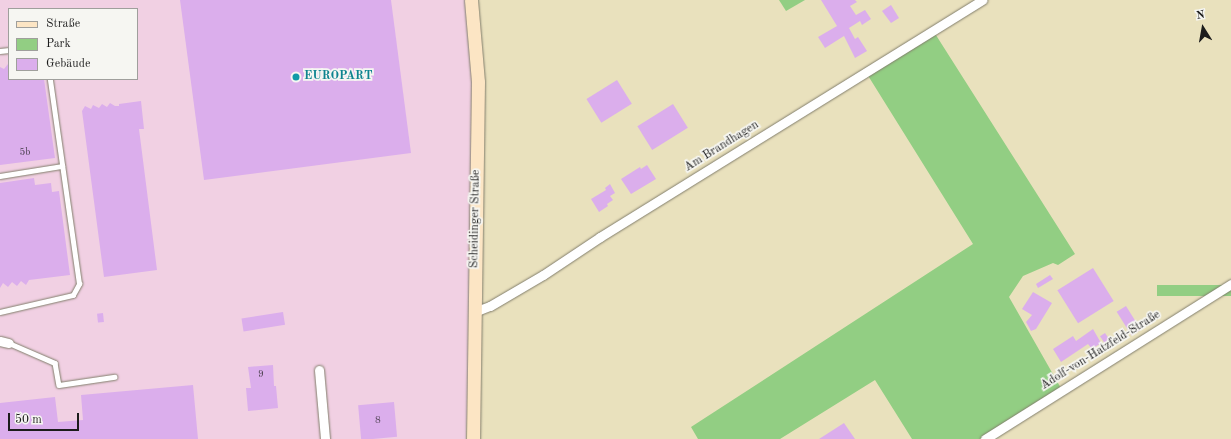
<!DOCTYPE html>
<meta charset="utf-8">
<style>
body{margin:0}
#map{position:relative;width:1231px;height:439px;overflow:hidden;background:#e9e1bd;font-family:"Old Standard TT",serif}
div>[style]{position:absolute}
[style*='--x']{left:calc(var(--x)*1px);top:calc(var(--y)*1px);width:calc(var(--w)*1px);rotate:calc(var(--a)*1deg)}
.built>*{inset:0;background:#f1d0e3}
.green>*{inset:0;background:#92ce83;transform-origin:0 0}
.building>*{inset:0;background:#dbaeec;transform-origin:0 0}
.roads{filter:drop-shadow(0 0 1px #827e6c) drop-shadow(0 0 1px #827e6c)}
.lane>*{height:4.5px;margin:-2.25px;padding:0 2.25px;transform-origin:2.25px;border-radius:2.25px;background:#fff}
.street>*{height:9px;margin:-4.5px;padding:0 4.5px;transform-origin:4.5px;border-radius:4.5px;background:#fff}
.secondary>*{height:13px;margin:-6.5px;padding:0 6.5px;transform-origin:6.5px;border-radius:6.5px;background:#fce5c4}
.dots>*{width:11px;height:11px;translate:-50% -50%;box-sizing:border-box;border:2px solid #f6f6f2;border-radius:50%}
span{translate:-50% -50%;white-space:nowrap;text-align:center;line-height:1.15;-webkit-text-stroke:3.5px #f6f6f2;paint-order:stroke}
.number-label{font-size:10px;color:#4c4050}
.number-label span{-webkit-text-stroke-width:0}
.culture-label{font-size:12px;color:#0d838f;font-weight:700}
.left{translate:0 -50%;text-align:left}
.street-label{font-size:12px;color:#1c1c1c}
.legend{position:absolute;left:8px;top:8px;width:130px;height:72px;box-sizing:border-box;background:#f6f6f2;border:1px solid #9f9f9c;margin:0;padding:5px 7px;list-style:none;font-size:12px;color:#1c1c1c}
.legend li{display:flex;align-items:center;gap:8px;height:20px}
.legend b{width:20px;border:1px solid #9f9f9c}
.north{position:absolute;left:1183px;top:8px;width:40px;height:40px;-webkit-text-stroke:3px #f6f6f2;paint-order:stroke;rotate:349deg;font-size:11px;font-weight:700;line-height:16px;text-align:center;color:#1c1c1c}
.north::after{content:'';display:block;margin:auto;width:14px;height:18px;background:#1c1c1c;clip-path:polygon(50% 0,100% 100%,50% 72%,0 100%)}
.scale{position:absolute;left:8px;top:413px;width:71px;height:18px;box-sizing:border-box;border:2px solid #1c1c1c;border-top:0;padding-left:5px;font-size:12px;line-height:14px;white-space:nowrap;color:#1c1c1c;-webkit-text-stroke:3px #f6f6f2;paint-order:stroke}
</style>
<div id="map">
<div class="built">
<i style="clip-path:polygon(evenodd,0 0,471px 0,478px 137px,466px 439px,0 439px,0 0,9px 9px,137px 9px,137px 79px,9px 79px,9px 9px)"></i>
</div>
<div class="green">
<i style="clip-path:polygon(779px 0,805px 0,786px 11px)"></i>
<i style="clip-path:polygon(934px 32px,1075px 254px,1058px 265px,1053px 263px,1023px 276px,1009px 297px,1062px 390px,982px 439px,912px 439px,875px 380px,780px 439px,698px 439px,691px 427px,973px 244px,867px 74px)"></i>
<i style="left:1231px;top:285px;width:11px;height:74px;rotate:90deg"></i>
</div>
<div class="building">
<i style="clip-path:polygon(180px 0,391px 0,411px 153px,204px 180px)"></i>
<i style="clip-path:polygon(821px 0,855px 0,857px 2px,850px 6px,856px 15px,865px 10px,871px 19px,862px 25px,860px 21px,849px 28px,855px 39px,858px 37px,867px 51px,855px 58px,844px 36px,825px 48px,818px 37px,837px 26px)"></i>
<i style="clip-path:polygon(891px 5px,899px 18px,891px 23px,882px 11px)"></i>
<i style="clip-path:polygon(8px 64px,9px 79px,44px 79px,55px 158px,0 165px,0 67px,4px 69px)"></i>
<i style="left:617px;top:80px;width:28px;height:36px;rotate:58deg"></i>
<i style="clip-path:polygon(141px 101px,144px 129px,139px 129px,157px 270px,104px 277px,82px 111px,85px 106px,91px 109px,93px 105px,99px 108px,102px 104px,107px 107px,110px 103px,115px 106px,119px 106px,119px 104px)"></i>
<i style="left:673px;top:104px;width:28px;height:42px;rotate:58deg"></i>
<i style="clip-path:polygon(647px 165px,656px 179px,631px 194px,621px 179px,640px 167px,641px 169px)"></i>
<i style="clip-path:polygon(34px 178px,35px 185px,51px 183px,52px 192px,59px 191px,70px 275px,29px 280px,26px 285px,21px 281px,17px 286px,12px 282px,8px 287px,3px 283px,0 288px,0 183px)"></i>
<i style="clip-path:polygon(610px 184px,615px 193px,610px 196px,613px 200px,607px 204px,608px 206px,599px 212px,591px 199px,606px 190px,605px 188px)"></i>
<i style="left:1093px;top:268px;width:39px;height:42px;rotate:58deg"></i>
<i style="clip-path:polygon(1050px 275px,1053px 279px,1038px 288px,1036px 284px)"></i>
<i style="clip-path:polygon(1033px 292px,1052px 303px,1036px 329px,1031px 331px,1026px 322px,1032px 315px,1022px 309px)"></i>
<i style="left:1126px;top:306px;width:28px;height:11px;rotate:58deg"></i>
<i style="left:283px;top:312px;width:13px;height:42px;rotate:81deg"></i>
<i style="left:103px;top:313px;width:9px;height:6px;rotate:84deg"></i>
<i style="clip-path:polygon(1093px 329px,1101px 343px,1092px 349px,1088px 344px,1061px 362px,1053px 349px,1073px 336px,1076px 341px)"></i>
<i style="left:1105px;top:333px;width:11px;height:6px;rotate:56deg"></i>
<i style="clip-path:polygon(273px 365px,274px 386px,276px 386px,278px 408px,248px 411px,246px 388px,251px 388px,248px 367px)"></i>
<i style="clip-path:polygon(193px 385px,198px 439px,0 439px,0 403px,55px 397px,58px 422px,83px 420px,81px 395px)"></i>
<i style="left:394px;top:402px;width:35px;height:36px;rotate:85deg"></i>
<i style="clip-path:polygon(844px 423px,855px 439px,819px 439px)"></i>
</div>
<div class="roads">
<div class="lane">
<i style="--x:0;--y:51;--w:9;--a:-6"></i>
<i style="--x:0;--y:176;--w:63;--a:-9.2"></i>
<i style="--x:0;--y:312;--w:75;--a:-13.1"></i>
<i style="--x:73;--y:295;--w:13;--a:-61"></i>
<i style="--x:79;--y:284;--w:207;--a:-98.1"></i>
<i style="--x:9;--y:343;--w:50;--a:23.5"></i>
<i style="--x:55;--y:363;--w:22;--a:80"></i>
<i style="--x:59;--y:385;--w:56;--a:-8.3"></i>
</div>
<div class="street">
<i style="--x:474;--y:312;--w:17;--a:-21"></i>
<i style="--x:490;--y:306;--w:61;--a:-30.3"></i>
<i style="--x:543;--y:275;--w:69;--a:-33.7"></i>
<i style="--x:600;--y:237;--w:450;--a:-31.8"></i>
<i style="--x:0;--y:341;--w:9;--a:13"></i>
<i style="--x:319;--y:370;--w:69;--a:85"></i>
<i style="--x:985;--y:439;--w:291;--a:-32.2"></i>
</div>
<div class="secondary">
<i style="--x:471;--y:0;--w:82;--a:85.1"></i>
<i style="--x:478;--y:82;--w:357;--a:90.8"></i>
</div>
</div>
<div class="dots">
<i style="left:296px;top:77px;background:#0f9aa8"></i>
</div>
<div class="number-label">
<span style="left:25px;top:153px">5b</span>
<span style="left:261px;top:375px">9</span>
<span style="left:378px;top:421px">8</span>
</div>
<div class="culture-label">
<span class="left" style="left:304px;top:77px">EUROPART</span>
</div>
<div class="street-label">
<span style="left:722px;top:147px;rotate:-32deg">Am Brandhagen</span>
<span style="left:476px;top:219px;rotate:-89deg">Scheidinger Straße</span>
<span style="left:1101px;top:351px;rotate:-32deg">Adolf-von-Hatzfeld-Straße</span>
</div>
<ul class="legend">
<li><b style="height:5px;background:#fce5c4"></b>Straße</li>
<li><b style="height:11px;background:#92ce83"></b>Park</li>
<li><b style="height:11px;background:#dbaeec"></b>Gebäude</li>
</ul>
<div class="north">N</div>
<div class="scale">50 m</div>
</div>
